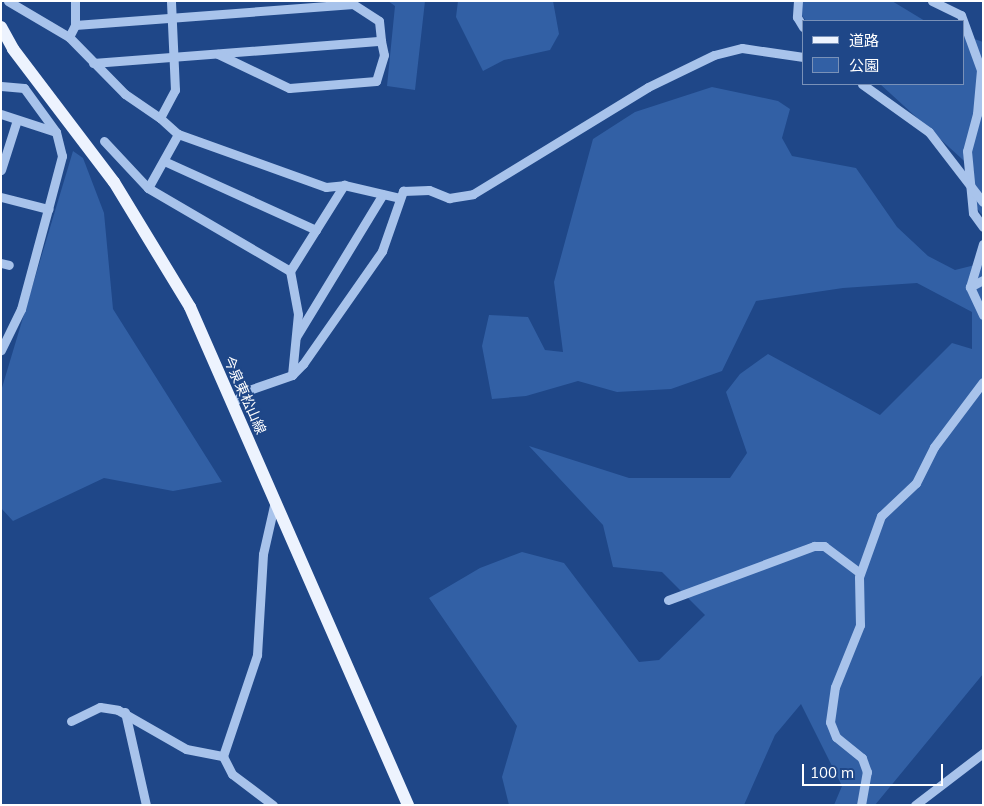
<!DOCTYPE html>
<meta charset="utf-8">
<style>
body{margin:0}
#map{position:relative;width:984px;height:806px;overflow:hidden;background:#1f4788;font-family:Mulish,"Noto Sans JP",sans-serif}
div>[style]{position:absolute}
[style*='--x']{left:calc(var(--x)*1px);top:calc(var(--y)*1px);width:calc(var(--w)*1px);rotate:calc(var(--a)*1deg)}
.green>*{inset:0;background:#3260a5}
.minor>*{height:9px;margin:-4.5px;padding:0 4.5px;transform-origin:4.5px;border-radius:4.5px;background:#a8c3eb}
.major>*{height:12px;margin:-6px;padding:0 6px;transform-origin:6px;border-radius:6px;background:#edf3fe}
span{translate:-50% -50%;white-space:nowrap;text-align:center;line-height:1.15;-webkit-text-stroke:4px #1f4788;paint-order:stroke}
.street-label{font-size:14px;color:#fff}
.frame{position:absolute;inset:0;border:2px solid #fff;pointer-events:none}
.legend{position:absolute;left:802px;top:20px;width:162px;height:65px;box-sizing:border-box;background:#1f4788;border:1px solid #7991b8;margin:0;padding:6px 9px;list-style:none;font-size:15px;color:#fff}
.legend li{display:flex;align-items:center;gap:10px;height:25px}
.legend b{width:25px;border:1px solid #7991b8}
.scale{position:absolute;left:802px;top:764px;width:141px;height:22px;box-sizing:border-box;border:2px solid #fff;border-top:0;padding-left:6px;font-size:15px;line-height:18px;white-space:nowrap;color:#fff;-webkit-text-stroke:4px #1f4788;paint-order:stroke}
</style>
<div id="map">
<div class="green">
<i style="clip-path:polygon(388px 1px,425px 1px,415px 90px,387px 86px,395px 6px)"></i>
<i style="clip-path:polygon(458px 1px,553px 1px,559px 34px,550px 50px,504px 60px,483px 71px,456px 17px)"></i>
<i style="clip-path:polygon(799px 1px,892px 1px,925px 21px,806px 21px,798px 10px)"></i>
<i style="clip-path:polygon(963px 35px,983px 42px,983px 216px,972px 202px,974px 170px,880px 84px,963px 84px)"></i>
<i style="clip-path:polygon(712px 87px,778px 101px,790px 109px,782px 138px,792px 156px,856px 168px,897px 227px,928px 256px,955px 270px,983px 263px,983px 674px,875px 805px,834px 805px,842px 786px,801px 704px,775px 735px,744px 805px,509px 805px,502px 777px,517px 726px,429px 598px,480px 568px,522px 552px,564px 563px,639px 662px,659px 660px,705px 615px,662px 572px,613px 567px,603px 525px,529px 446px,629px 478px,730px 478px,747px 453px,726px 392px,740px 374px,768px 354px,880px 415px,952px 343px,972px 349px,972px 312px,917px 283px,843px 288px,756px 301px,722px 371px,671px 389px,617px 392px,578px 381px,526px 396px,492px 399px,482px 346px,489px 315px,528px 317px,545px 350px,563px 352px,554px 282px,593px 139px,635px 112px)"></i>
<i style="clip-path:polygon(73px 151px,83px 158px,104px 213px,113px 309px,222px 482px,173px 491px,104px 478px,13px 521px,1px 508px,1px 391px)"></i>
</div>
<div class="minor">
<i style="--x:8;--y:1;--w:71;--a:30.5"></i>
<i style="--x:69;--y:37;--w:80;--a:45.5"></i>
<i style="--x:125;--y:94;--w:42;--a:34.4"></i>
<i style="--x:160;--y:118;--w:32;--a:-62"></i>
<i style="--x:175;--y:90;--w:89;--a:-92.6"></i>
<i style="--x:798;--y:1;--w:16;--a:94"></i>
<i style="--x:797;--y:17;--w:12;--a:59"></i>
<i style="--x:932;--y:1;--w:32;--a:26"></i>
<i style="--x:961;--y:15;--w:59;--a:70"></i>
<i style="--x:981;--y:70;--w:44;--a:95.2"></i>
<i style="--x:977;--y:114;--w:38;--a:105"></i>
<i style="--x:967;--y:151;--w:62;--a:84.5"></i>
<i style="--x:973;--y:213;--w:17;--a:54"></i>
<i style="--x:75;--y:25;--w:24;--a:-90"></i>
<i style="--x:69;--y:37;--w:13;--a:-63"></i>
<i style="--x:75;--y:25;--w:279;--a:-4.3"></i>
<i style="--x:353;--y:4;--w:31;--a:33"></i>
<i style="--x:379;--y:21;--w:20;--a:84"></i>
<i style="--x:93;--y:63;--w:289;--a:-4.4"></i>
<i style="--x:381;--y:41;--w:14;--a:78"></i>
<i style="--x:384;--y:55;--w:27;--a:107"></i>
<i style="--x:376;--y:81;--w:87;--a:175.4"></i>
<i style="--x:289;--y:88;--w:79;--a:-154.4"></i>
<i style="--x:862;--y:84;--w:82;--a:35.6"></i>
<i style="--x:929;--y:132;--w:88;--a:52.4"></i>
<i style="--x:1;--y:86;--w:23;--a:5"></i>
<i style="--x:24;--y:88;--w:54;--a:54"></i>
<i style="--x:56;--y:132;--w:58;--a:-161.9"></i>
<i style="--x:160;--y:118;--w:24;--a:42"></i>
<i style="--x:178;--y:134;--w:157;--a:19.7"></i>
<i style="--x:326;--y:187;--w:18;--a:-6"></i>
<i style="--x:104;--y:141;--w:64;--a:46.9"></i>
<i style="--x:148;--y:188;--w:62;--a:-60.9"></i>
<i style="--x:164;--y:161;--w:167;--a:24.4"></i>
<i style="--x:1;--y:170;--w:52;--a:-72.3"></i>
<i style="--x:148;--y:188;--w:164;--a:30.3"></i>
<i style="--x:1;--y:197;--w:49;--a:14.3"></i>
<i style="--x:48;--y:209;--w:104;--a:105.1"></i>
<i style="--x:21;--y:309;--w:46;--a:116"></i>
<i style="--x:48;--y:209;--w:55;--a:-75.2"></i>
<i style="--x:62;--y:156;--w:25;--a:-104"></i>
<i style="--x:1;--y:263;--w:8;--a:14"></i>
<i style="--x:983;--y:280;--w:15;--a:152"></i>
<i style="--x:970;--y:287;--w:31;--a:65"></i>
<i style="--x:970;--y:287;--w:45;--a:-73.2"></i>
<i style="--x:296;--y:337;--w:167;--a:-58.7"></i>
<i style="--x:292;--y:375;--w:61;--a:-84.4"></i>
<i style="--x:298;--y:314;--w:44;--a:-100.5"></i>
<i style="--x:290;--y:271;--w:102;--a:-57.9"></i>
<i style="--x:344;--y:185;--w:57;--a:13.1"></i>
<i style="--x:232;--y:404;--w:19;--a:-43"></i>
<i style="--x:246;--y:391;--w:49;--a:-19.2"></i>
<i style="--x:292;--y:375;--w:16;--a:-45"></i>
<i style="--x:303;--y:364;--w:138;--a:-55"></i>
<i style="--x:382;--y:251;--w:64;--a:-70.7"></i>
<i style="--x:403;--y:191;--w:26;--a:-2"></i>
<i style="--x:429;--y:190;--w:22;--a:22"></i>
<i style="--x:449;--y:198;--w:24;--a:-9"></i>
<i style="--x:473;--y:194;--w:205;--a:-31.4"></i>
<i style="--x:648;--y:87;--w:73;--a:-25.9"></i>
<i style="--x:714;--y:55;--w:29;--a:-14"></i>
<i style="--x:742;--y:48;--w:62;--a:8.4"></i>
<i style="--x:668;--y:600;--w:156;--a:-20.3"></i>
<i style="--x:814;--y:546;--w:10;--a:0"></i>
<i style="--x:824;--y:546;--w:45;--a:36.9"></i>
<i style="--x:125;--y:712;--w:95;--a:77.3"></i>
<i style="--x:71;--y:721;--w:32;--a:-26"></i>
<i style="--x:100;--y:707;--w:18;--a:9"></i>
<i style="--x:118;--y:710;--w:78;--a:29.8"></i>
<i style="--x:186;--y:749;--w:38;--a:11"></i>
<i style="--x:273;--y:805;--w:51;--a:-142.9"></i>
<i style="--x:232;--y:774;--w:20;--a:-117"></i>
<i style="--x:223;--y:756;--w:107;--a:-71.4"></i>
<i style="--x:257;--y:655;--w:101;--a:-86.6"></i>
<i style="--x:263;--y:554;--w:54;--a:-77.2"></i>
<i style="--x:861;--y:805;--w:34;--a:-80"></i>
<i style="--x:867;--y:772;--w:15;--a:-110"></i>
<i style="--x:862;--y:758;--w:33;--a:-141"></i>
<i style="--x:836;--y:737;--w:16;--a:-112"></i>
<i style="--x:830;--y:722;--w:35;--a:-82"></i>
<i style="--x:835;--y:687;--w:67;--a:-68"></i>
<i style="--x:860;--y:625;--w:48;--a:-91.2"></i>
<i style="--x:859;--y:577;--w:65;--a:-70.2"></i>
<i style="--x:881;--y:516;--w:48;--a:-43.3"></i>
<i style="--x:916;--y:483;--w:40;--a:-63.4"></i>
<i style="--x:934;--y:447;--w:81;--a:-53"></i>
<i style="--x:915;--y:805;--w:86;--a:-37.4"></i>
</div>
<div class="major">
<i style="--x:1;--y:27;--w:25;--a:61"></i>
<i style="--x:13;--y:49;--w:167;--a:52.8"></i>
<i style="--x:114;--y:182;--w:146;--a:58.7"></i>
<i style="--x:190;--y:307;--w:544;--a:66.36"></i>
</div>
<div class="street-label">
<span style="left:245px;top:395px;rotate:66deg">今泉東松山線</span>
</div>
<div class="frame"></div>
<ul class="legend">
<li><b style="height:6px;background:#edf3fe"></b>道路</li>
<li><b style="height:14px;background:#3260a5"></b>公園</li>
</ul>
<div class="scale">100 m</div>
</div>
